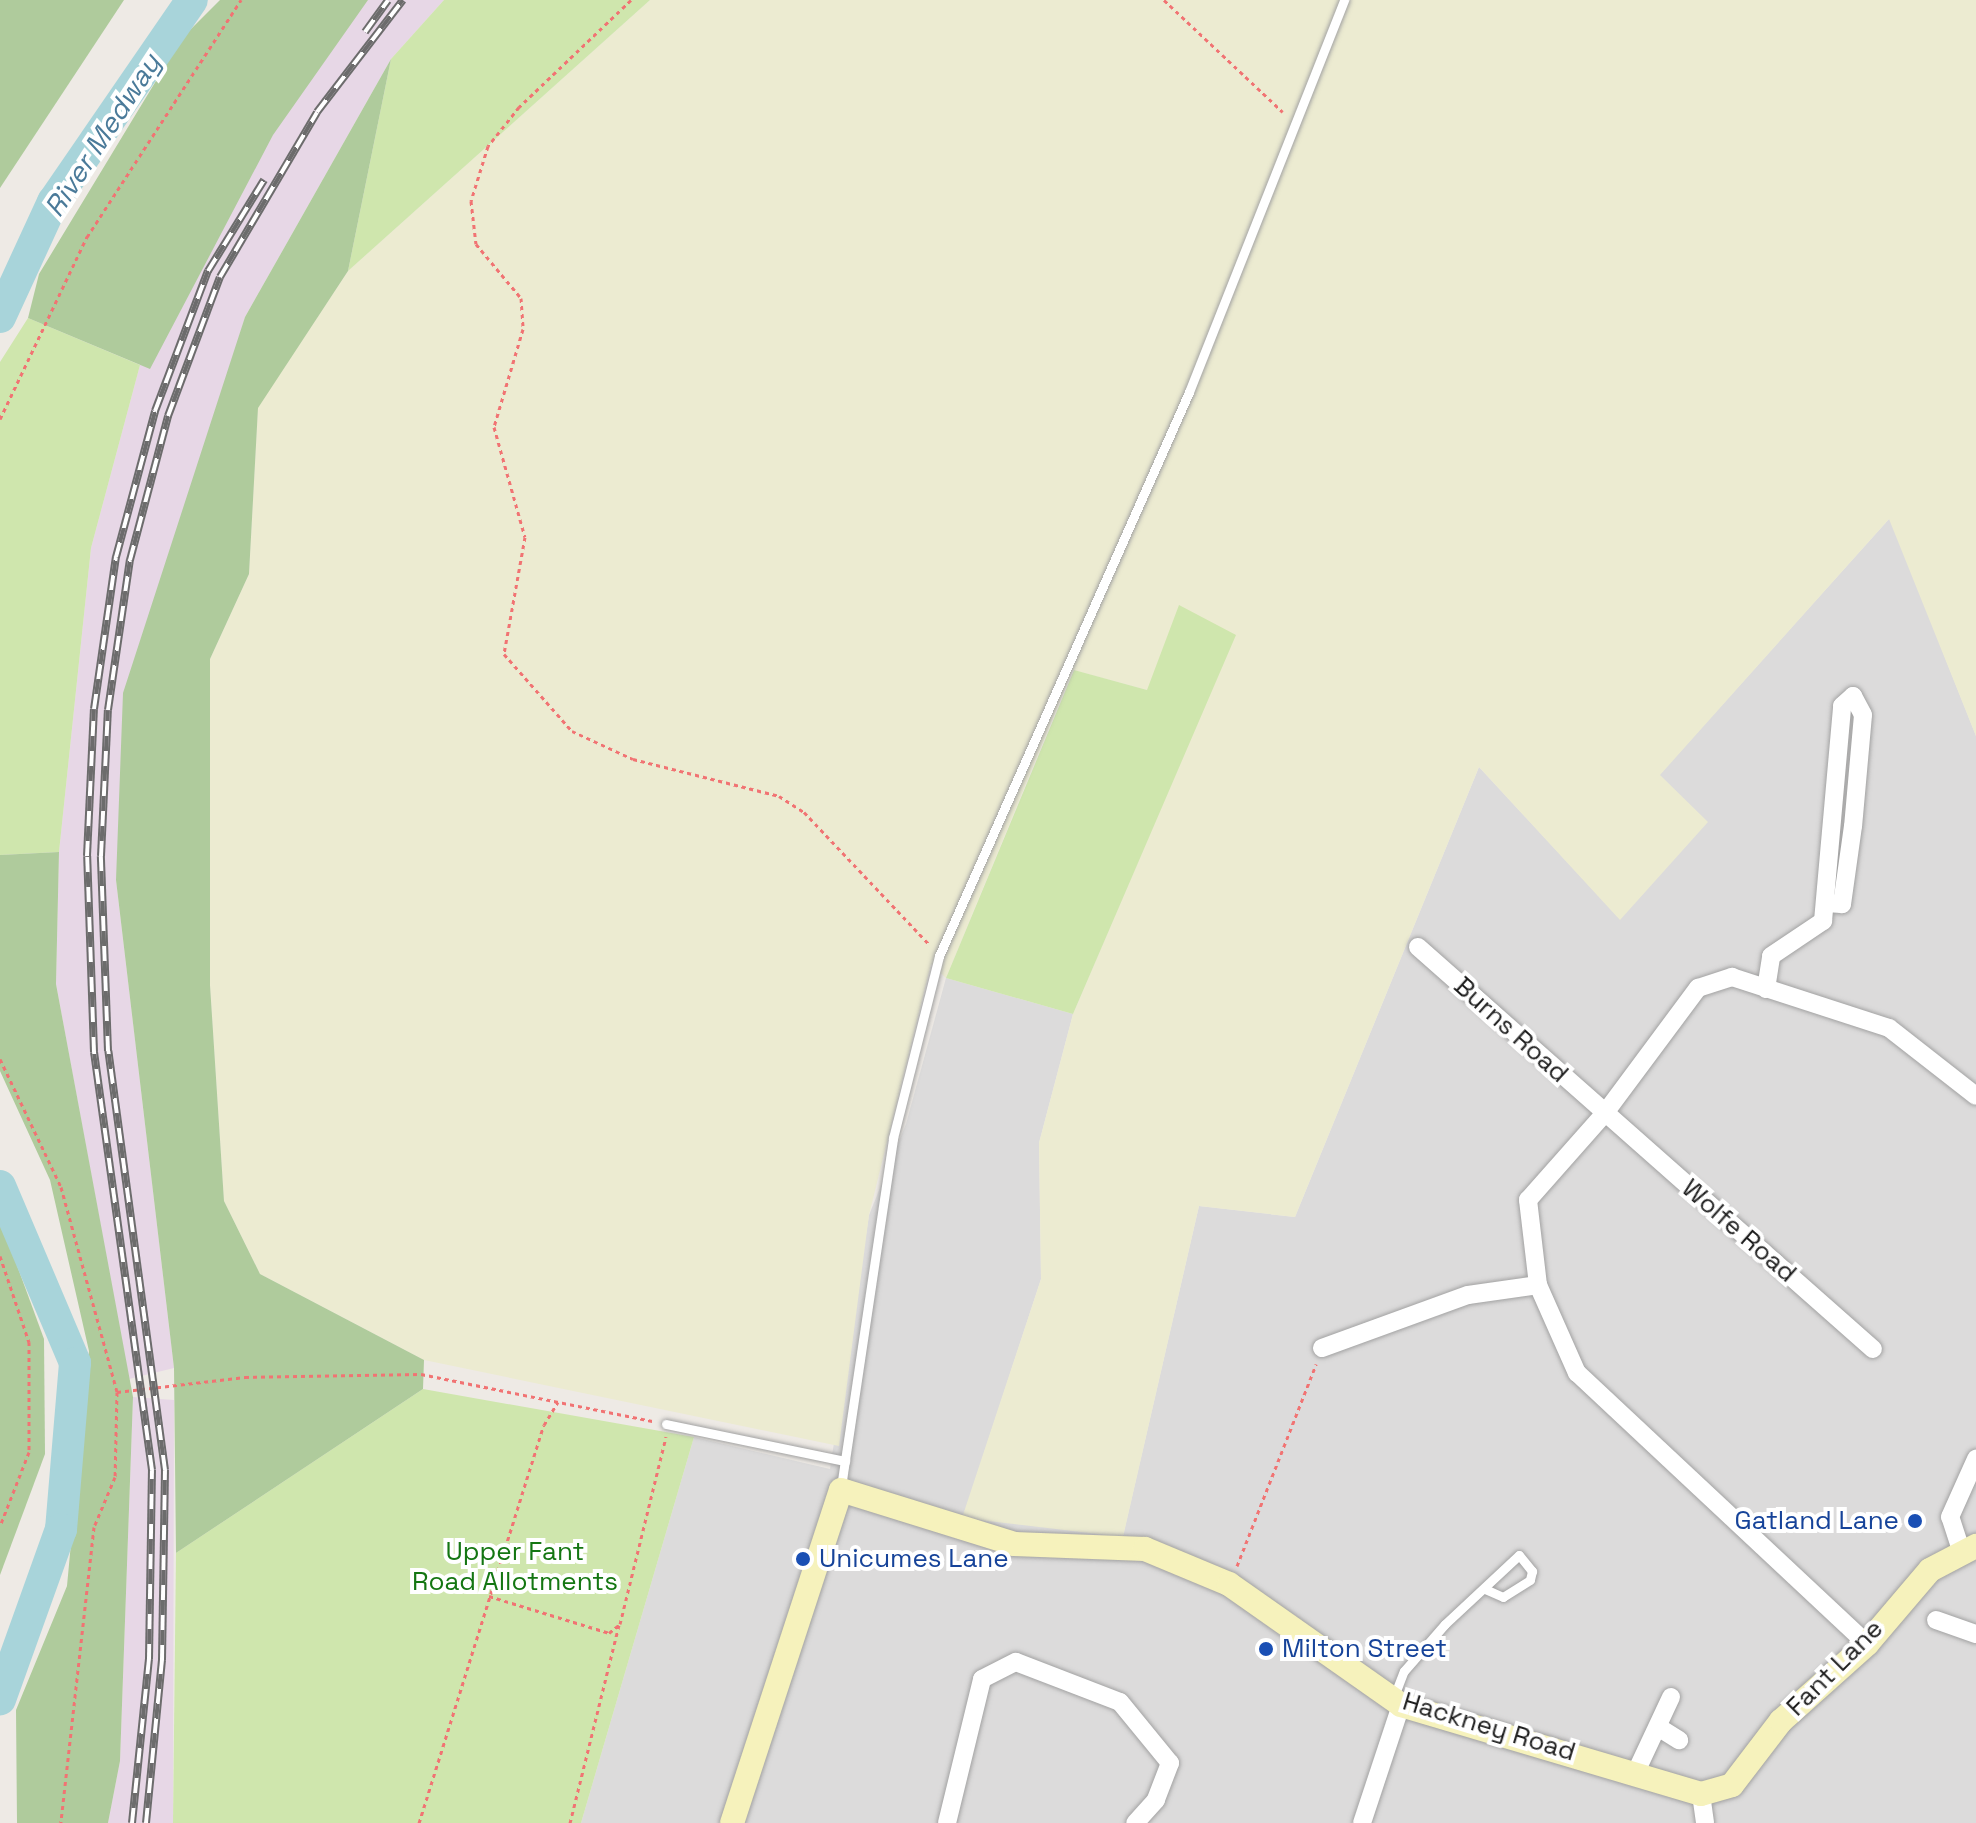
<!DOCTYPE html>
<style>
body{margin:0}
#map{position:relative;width:1976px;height:1823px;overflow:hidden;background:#eeeae5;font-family:"Space Grotesk",sans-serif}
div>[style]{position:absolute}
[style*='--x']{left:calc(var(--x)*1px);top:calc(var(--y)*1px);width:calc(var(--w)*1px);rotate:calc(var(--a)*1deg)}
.residential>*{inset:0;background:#dcdbdb}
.industrial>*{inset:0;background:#e7d7e6}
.farmland>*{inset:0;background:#ecebd1}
.grass>*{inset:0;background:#cfe6ad}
.forest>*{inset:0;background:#afcb9c}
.river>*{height:32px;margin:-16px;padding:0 16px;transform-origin:16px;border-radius:16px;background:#a8d4da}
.path>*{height:3px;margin-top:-1.5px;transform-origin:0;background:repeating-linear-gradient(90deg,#f17373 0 4px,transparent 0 8px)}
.roads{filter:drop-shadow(0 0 2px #a2a2a2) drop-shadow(0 0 2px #a2a2a2)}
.lane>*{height:9px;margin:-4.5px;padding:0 4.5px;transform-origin:4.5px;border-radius:4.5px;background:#fff}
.street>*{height:18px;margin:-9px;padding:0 9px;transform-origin:9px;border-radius:9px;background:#fff}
.secondary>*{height:24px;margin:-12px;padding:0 12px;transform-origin:12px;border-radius:12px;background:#f6f2bc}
.rail>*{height:8px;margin-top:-4px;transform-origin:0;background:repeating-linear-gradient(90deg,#fff 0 15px,#6c6c6c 0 30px);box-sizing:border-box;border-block:2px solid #6c6c6c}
.dots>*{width:22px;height:22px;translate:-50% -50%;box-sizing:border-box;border:4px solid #fff;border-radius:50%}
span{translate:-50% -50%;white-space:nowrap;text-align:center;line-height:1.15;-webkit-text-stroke:8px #fff;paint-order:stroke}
.street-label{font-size:26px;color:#1e1e1e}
.transit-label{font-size:26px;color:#164399}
.right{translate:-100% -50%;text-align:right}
.left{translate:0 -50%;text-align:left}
.park-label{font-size:26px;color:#147612}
.water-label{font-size:28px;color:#4a7a99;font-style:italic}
</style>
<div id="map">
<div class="residential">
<i style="clip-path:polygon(1890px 518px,1976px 736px,1976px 1823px,581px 1823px,694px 1437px,830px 1469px,869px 1215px,906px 1124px,946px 978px,1073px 1014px,1039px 1143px,1041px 1279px,963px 1517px,1123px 1536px,1199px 1206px,1295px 1217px,1479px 767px,1620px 919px,1659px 775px)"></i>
</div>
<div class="industrial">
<i style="clip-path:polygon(340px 0,444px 0,391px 59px,245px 317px,202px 463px,116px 880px,174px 1368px,129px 1379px,56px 984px,59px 852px,91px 548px,140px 365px)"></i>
<i style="clip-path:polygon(133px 1397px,174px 1400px,173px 1823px,108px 1823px,120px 1761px)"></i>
</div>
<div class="farmland">
<i style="clip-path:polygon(650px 0,1976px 0,1976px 736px,1889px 519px,1660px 775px,1708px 822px,1620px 920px,1479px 767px,1295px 1217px,1199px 1206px,1123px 1537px,962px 1518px,1041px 1279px,1039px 1143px,1073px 1014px,1235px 635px,1147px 690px,1073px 670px,946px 978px,931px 964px,869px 1215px,839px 1446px,424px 1360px,260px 1274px,224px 1201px,210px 985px,210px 659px,249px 574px,258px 407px,348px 271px)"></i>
</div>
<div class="grass">
<i style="clip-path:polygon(444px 0,650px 0,348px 271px,391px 59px)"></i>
<i style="clip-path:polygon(28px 318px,140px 365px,91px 548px,59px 852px,0 855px,0 362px)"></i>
<i style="clip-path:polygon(1179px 605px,1236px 635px,1073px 1014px,946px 978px,1074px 670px,1147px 690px)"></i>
<i style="clip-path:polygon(423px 1389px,694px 1437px,581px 1823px,173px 1823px,176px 1553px)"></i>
</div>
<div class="forest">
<i style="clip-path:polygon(0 0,124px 0,0 188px)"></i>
<i style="clip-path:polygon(220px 0,368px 0,273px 135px,150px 369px,28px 318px,39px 274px,182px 38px)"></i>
<i style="clip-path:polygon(391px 59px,348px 271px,258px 408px,249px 574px,210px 659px,210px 985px,224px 1201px,260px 1274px,424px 1360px,423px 1389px,176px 1553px,174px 1368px,116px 880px,123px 693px,245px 317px)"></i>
<i style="clip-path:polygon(59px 852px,56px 984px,133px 1397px,120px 1761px,108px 1823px,17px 1823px,16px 1710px,67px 1586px,89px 1351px,50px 1180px,0 1071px,0 855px)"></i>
<i style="clip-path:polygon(0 1219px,44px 1339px,45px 1454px,0 1575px)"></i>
</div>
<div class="river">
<i style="--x:0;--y:317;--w:127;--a:-65.3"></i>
<i style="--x:53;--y:202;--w:245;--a:-55.5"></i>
<i style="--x:0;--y:1186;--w:192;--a:67"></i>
<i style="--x:75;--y:1363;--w:167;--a:94.8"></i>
<i style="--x:61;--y:1529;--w:181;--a:109.7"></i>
</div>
<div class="path">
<i style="--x:631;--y:0;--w:155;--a:136.3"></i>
<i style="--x:519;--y:107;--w:50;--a:128.5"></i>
<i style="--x:488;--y:146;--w:58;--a:107.2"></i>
<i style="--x:471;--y:201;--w:43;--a:83.4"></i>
<i style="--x:476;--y:244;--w:70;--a:50.2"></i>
<i style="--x:521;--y:298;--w:31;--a:86"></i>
<i style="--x:523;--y:329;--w:102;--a:106.5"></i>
<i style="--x:494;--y:427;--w:114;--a:74.3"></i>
<i style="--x:525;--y:537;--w:119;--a:100.2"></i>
<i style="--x:504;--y:654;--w:103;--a:48.6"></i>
<i style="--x:572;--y:731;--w:67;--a:24.7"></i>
<i style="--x:633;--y:759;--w:151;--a:14.2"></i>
<i style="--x:779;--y:796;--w:30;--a:33"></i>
<i style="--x:804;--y:812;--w:182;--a:46.6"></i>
<i style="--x:1164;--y:0;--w:163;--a:43.3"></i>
<i style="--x:0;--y:419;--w:202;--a:-64.5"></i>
<i style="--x:87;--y:237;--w:283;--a:-57"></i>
<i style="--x:0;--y:1059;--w:142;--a:64.5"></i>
<i style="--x:61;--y:1187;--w:213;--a:74.7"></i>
<i style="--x:117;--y:1392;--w:85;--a:91.3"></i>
<i style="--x:115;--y:1477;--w:54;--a:112.8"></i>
<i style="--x:94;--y:1527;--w:298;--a:96.4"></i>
<i style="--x:0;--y:1256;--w:91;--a:71.4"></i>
<i style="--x:29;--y:1342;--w:110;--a:90"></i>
<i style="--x:29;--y:1452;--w:79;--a:111.4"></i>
<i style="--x:117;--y:1392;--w:129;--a:-6.7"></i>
<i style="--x:245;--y:1377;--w:176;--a:-1"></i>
<i style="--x:421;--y:1374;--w:236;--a:11.5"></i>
<i style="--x:1237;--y:1566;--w:217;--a:-68.6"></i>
<i style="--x:489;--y:1596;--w:126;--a:17.1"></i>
<i style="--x:609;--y:1633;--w:14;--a:-39"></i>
<i style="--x:620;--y:1624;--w:193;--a:-76.2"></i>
<i style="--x:419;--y:1823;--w:417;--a:-72.6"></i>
<i style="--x:544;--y:1425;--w:27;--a:-59"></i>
<i style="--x:570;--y:1823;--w:204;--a:-76.1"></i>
</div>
<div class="roads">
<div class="lane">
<i style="--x:666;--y:1424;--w:183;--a:11.7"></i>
<i style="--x:841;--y:1487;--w:353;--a:-81.5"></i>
<i style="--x:893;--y:1138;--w:188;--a:-75.8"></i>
<i style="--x:939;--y:956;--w:617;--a:-66.09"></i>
<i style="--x:1189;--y:392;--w:422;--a:-68.4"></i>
<i style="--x:1393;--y:1699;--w:30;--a:-69"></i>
<i style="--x:1404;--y:1671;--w:62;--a:-48.9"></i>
<i style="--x:1445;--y:1624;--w:101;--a:-43"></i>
<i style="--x:1519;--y:1555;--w:21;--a:51"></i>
<i style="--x:1532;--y:1571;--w:9;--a:103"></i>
<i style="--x:1530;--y:1580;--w:32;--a:148"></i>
<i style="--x:1503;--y:1597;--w:20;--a:-156"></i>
</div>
<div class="street">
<i style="--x:1418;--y:947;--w:607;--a:41.46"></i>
<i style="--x:1766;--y:989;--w:33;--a:-81"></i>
<i style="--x:1771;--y:956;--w:63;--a:-33.9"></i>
<i style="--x:1823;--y:921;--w:216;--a:-84.9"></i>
<i style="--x:1842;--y:706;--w:15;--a:-42"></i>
<i style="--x:1853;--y:696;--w:21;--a:62"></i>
<i style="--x:1863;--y:715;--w:111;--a:95.1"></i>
<i style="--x:1853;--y:826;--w:79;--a:98"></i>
<i style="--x:1842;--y:904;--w:17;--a:-177"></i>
<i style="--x:1322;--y:1348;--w:155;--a:-20"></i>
<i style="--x:1468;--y:1295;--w:71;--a:-8.1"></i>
<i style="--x:1961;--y:1550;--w:35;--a:-108"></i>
<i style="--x:1950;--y:1517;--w:64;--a:-65.9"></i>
<i style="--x:1936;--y:1620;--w:42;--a:19.3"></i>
<i style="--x:1867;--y:1644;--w:397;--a:-136.9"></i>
<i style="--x:1577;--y:1373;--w:96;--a:-113.9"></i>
<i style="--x:1538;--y:1285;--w:86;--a:-96.7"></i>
<i style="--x:1528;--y:1200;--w:116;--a:-48.5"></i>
<i style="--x:1605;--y:1113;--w:156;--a:-53.4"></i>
<i style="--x:1698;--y:988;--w:36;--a:-18"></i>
<i style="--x:1732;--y:977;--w:165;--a:18"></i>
<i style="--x:1889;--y:1028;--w:110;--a:38"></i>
<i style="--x:1658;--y:1727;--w:25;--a:32"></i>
<i style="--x:1635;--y:1774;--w:85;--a:-64.9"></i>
<i style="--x:1701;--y:1794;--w:29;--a:82"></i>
<i style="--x:947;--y:1823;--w:148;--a:-76.3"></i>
<i style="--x:982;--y:1679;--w:38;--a:-27"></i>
<i style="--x:1016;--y:1662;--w:111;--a:21"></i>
<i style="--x:1120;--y:1702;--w:79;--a:50.7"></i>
<i style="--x:1170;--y:1763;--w:40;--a:111"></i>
<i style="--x:1156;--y:1800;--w:31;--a:132"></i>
<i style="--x:1362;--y:1823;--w:124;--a:-71.7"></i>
</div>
<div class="secondary">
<i style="--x:732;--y:1823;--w:350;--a:-71.9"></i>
<i style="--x:841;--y:1490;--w:181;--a:17.3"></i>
<i style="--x:1014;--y:1544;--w:131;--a:2.2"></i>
<i style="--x:1145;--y:1549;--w:91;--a:22.6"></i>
<i style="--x:1229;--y:1584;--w:210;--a:35.1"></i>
<i style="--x:1401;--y:1705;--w:313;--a:16.5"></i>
<i style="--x:1701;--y:1794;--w:32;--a:-16"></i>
<i style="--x:1732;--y:1785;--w:81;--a:-52.6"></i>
<i style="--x:1781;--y:1721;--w:115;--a:-41.8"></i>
<i style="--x:1867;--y:1644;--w:97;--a:-49.6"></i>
<i style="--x:1930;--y:1570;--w:52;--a:-27.6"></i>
</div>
</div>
<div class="rail">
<i style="--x:365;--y:32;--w:39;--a:-54"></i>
<i style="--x:132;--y:1823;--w:165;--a:-84.1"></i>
<i style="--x:149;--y:1659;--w:189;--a:-89.1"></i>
<i style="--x:152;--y:1470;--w:422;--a:-97.9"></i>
<i style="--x:94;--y:1052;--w:196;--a:-92"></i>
<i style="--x:87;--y:856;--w:147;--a:-87.3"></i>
<i style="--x:94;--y:709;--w:154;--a:-81.8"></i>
<i style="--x:116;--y:557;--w:151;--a:-75"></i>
<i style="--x:155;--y:411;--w:150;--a:-69.3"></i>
<i style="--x:208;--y:271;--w:107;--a:-58.4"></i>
<i style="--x:146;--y:1823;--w:164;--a:-84.4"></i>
<i style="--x:162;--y:1660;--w:190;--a:-89.1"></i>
<i style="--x:165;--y:1470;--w:423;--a:-97.7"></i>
<i style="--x:108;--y:1051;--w:195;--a:-92.1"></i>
<i style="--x:101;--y:856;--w:146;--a:-87.3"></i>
<i style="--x:108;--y:710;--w:152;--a:-81.7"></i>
<i style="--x:130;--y:560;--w:149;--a:-75.2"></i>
<i style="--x:168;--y:416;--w:148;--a:-69.5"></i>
<i style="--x:220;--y:277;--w:191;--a:-59.5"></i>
<i style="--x:317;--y:112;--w:141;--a:-52.5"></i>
</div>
<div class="dots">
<i style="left:1915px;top:1521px;background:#1a4fb4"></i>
<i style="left:803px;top:1559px;background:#1a4fb4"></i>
<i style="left:1266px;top:1649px;background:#1a4fb4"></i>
</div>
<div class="street-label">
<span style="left:1511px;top:1030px;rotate:42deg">Burns Road</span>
<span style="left:1739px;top:1231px;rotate:41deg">Wolfe Road</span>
<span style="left:1835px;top:1668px;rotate:-45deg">Fant Lane</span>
<span style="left:1489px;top:1727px;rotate:17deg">Hackney Road</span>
</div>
<div class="transit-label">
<span class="right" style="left:1899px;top:1521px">Gatland Lane</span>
<span class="left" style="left:819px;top:1559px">Unicumes Lane</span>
<span class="left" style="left:1282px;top:1649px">Milton Street</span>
</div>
<div class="park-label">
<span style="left:515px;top:1567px">Upper Fant<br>Road Allotments</span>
</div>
<div class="water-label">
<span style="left:102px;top:135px;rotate:-57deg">River Medway</span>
</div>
</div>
